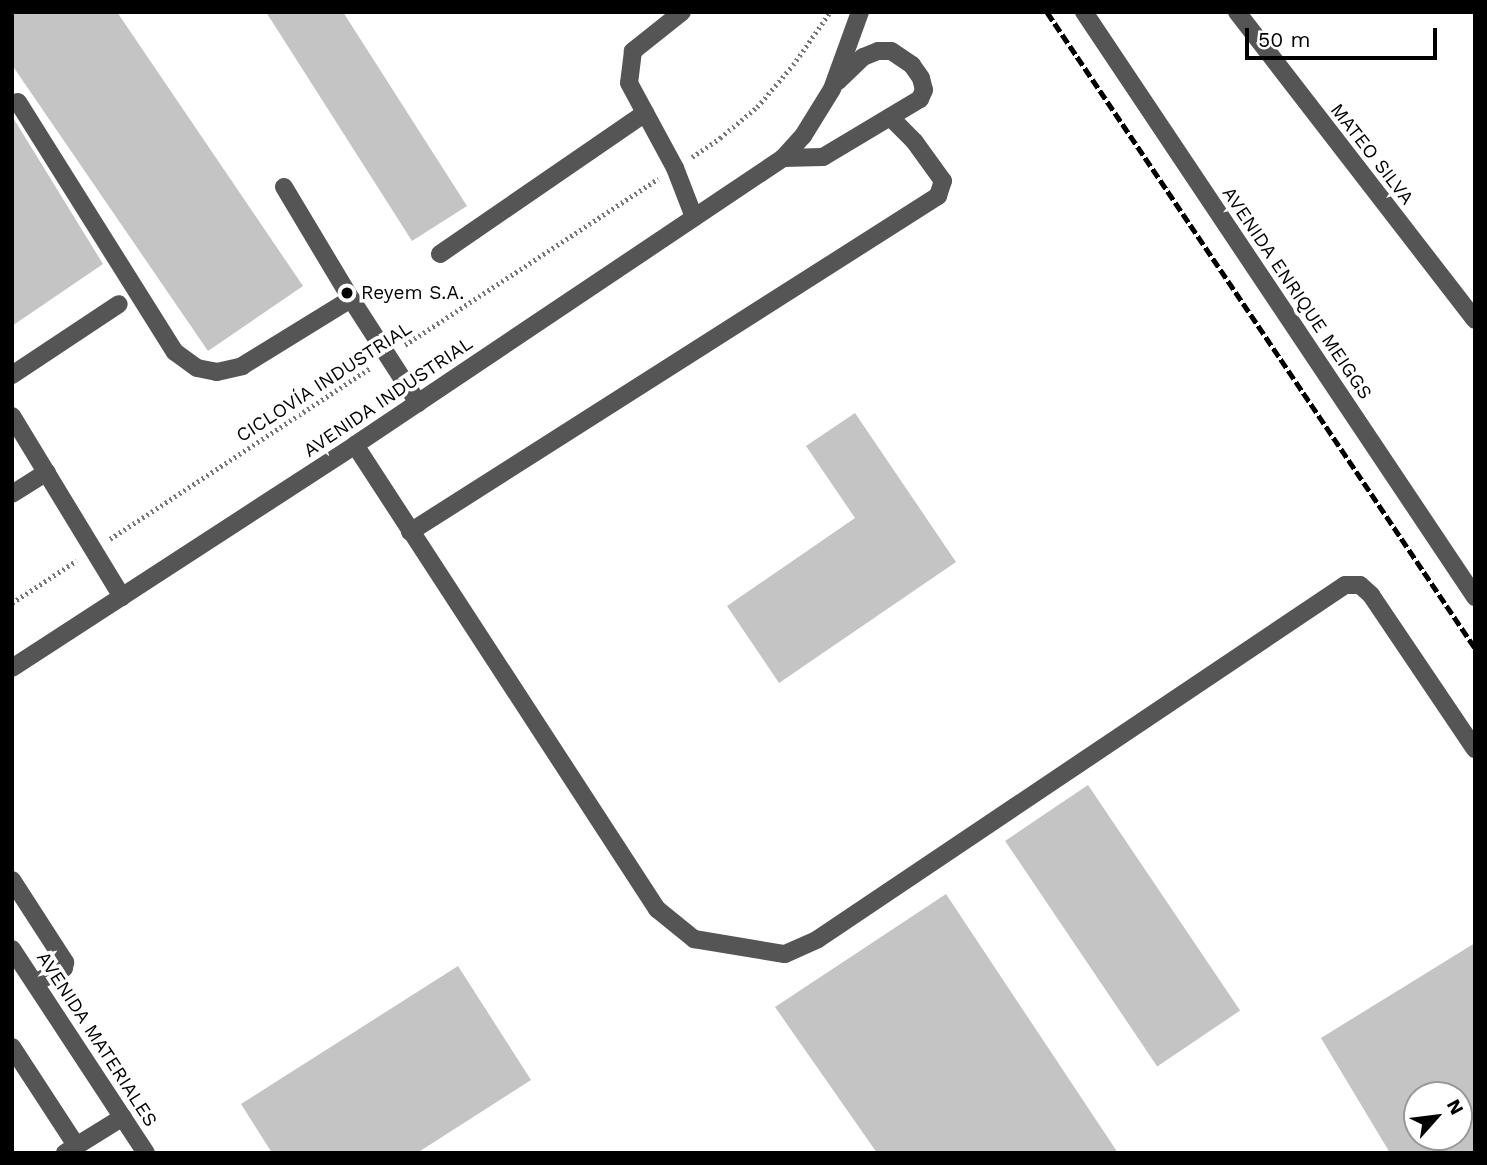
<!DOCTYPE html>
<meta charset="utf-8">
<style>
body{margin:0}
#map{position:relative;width:1487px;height:1165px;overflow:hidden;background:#fff;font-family:"Work Sans",sans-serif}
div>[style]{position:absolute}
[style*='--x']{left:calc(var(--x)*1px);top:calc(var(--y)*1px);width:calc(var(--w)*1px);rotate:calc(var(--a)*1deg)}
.building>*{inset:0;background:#c4c4c4;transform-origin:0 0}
.path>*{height:4.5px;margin-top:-2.25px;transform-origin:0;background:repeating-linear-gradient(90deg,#777 0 2px,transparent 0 5.5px)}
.minor>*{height:18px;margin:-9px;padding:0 9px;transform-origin:9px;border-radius:9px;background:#555}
.rail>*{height:5px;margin-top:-2.5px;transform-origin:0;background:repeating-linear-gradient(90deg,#000 0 10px,transparent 0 13.5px)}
.dots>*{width:19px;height:19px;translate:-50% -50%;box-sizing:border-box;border:4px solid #fff;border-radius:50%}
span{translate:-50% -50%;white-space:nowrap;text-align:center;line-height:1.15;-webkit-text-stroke:7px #fff;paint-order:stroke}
.street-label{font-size:19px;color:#000}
.poi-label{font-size:19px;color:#000}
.left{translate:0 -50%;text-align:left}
.frame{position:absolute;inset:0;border:14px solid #000;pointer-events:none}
.north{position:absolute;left:1403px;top:1081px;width:70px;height:70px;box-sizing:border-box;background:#fff;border:2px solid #999;border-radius:50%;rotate:62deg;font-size:19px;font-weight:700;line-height:28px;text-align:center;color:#000}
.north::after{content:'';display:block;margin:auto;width:24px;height:32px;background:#000;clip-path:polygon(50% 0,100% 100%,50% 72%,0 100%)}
.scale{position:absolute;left:1245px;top:28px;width:192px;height:32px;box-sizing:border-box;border:4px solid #000;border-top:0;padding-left:9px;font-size:21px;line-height:24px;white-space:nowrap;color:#000;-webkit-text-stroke:5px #fff;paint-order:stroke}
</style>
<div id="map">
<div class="building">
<i style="clip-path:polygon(12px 12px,117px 12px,303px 286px,208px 351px,12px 65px)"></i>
<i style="clip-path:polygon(266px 12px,343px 12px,467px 206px,412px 241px)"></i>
<i style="clip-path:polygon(12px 116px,103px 264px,12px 326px)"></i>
<i style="clip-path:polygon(855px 413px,956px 562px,779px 683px,727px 606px,855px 518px,806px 446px)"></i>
<i style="left:1088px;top:785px;width:272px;height:100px;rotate:56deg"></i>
<i style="clip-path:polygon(946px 894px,1118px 1153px,877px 1153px,775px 1007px)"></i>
<i style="clip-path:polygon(evenodd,1475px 943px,1475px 1153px,1390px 1153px,1321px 1038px,1475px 943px,1417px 1095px,1459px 1095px,1459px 1137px,1417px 1137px,1417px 1095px)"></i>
<i style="clip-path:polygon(458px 966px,531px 1080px,417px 1153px,272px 1153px,241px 1104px)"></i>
</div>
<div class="path">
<i style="--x:692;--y:157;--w:34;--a:-34"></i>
<i style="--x:720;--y:138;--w:48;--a:-40"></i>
<i style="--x:757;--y:107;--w:55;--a:-49.4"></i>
<i style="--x:793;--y:65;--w:65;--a:-55.1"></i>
<i style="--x:405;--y:345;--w:303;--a:-33.3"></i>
<i style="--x:110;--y:539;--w:313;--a:-33.3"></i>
<i style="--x:12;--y:603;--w:77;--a:-33.3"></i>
</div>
<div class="minor">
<i style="--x:682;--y:12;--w:63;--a:141.5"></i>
<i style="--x:633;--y:51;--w:32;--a:97"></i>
<i style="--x:629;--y:83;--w:97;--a:61.6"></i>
<i style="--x:675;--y:168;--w:53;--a:68.8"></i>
<i style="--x:1084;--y:12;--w:704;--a:56.24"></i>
<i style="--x:1237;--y:12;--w:389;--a:52.3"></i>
<i style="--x:18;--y:102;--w:295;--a:57.9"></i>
<i style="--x:175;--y:352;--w:27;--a:36"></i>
<i style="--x:197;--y:368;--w:20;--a:11"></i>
<i style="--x:217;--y:372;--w:26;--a:-13"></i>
<i style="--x:242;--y:366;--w:128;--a:-31.6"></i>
<i style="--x:783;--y:158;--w:40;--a:-1.4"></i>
<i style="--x:823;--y:157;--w:113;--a:-30.9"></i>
<i style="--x:920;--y:99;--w:10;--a:-66"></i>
<i style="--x:924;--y:90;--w:12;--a:-104"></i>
<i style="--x:921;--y:78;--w:16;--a:-125"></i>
<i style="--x:912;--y:65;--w:25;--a:-146"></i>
<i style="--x:891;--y:51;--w:13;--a:180"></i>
<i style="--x:878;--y:51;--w:16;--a:158"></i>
<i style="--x:863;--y:57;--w:35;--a:136"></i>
<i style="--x:284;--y:187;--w:131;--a:59.1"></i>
<i style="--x:351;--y:299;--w:124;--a:57.2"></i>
<i style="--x:440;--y:254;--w:249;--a:-34.5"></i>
<i style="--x:12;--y:375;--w:128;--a:-33.6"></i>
<i style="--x:12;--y:416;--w:212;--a:58.7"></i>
<i style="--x:355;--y:445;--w:554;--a:56.94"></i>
<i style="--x:657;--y:909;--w:48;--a:39"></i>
<i style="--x:694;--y:939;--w:92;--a:9.4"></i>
<i style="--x:785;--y:954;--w:36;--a:-24"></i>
<i style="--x:818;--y:939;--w:635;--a:-33.89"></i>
<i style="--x:1345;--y:585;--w:15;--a:0"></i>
<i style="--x:1360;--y:585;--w:15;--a:42"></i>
<i style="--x:1371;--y:595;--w:186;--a:56"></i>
<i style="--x:12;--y:494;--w:41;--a:-32.2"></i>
<i style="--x:410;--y:532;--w:626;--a:-32.47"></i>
<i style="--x:938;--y:196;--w:16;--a:-72"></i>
<i style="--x:943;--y:181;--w:49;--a:-125.9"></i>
<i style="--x:914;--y:141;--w:34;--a:-135"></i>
<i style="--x:12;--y:668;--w:409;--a:-33"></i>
<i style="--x:355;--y:445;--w:515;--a:-33.84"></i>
<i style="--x:783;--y:158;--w:30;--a:-48"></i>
<i style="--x:803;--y:136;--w:55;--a:-58.3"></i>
<i style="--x:832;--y:89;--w:82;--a:-70"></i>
<i style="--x:12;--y:880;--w:98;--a:57.1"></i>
<i style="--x:65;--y:962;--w:6;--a:99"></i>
<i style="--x:64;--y:968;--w:33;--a:153"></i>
<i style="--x:12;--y:949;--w:244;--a:56.7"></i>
<i style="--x:12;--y:1047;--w:117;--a:56.9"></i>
<i style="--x:65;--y:1153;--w:68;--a:-31.8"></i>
</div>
<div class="rail">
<i style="--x:1047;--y:12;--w:767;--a:56.06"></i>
</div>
<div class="dots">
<i style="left:347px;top:293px;background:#000"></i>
</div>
<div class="street-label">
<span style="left:1372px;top:154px;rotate:52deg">MATEO SILVA</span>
<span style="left:1297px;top:293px;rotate:56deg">AVENIDA ENRIQUE MEIGGS</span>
<span style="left:324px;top:382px;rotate:-33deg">CICLOVÍA INDUSTRIAL</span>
<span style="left:388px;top:397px;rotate:-34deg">AVENIDA INDUSTRIAL</span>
<span style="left:97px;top:1039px;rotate:57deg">AVENIDA MATERIALES</span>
</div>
<div class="poi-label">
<span class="left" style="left:361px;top:293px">Reyem S.A.</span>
</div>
<div class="frame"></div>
<div class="north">N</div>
<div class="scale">50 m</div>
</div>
